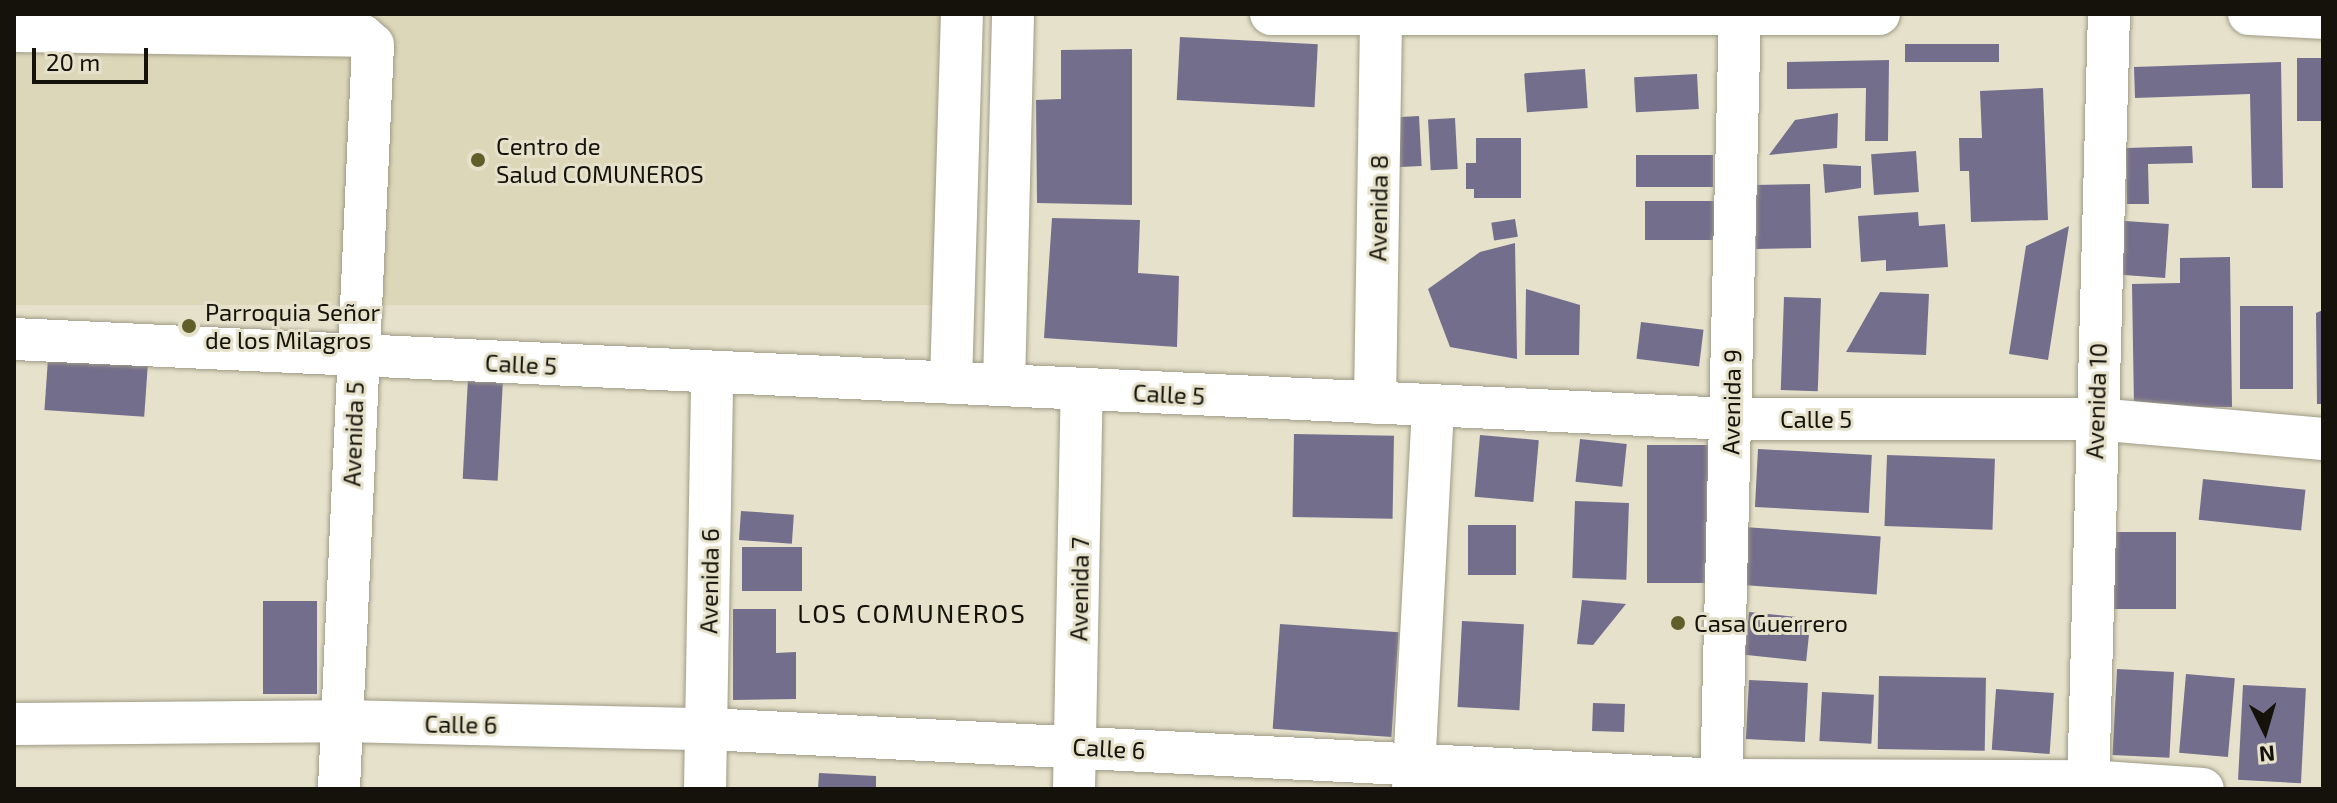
<!DOCTYPE html>
<meta charset="utf-8">
<style>
body{margin:0}
#map{position:relative;width:2337px;height:803px;overflow:hidden;background:#e5e1ca;font-family:"Exo 2",sans-serif}
div>[style]{position:absolute}
[style*='--x']{left:calc(var(--x)*1px);top:calc(var(--y)*1px);width:calc(var(--w)*1px);rotate:calc(var(--a)*1deg)}
.built>*{inset:0;background:#ddd7b9;transform-origin:0 0}
.building>*{inset:0;background:#746e8d;transform-origin:0 0}
.roads{filter:drop-shadow(0 0 2px #9f9b86) drop-shadow(0 0 2px #9f9b86)}
.minor>*{height:42px;margin:-21px;padding:0 21px;transform-origin:21px;border-radius:21px;background:#fff}
.dots>*{width:22px;height:22px;translate:-50% -50%;box-sizing:border-box;border:4px solid #e5e1ca;border-radius:50%}
span{translate:-50% -50%;white-space:nowrap;text-align:center;line-height:1.15;-webkit-text-stroke:6px #e5e1ca;paint-order:stroke}
.poi-label{font-size:24px;color:#14120a}
.left{translate:0 -50%;text-align:left}
.street-label{font-size:24px;color:#14120a}
.neighbourhood-label{font-size:26px;color:#14120a;letter-spacing:2px}
.frame{position:absolute;inset:0;border:16px solid #14120a;pointer-events:none}
.north{position:absolute;left:2225px;top:691px;width:80px;height:80px;-webkit-text-stroke:6px #e5e1ca;paint-order:stroke;rotate:175deg;font-size:22px;font-weight:700;line-height:32px;text-align:center;color:#14120a}
.north::after{content:'';display:block;margin:auto;width:28px;height:36px;background:#14120a;clip-path:polygon(50% 0,100% 100%,50% 72%,0 100%)}
.scale{position:absolute;left:32px;top:48px;width:116px;height:36px;box-sizing:border-box;border:4px solid #14120a;border-top:0;padding-left:10px;font-size:24px;line-height:28px;white-space:nowrap;color:#14120a;-webkit-text-stroke:6px #e5e1ca;paint-order:stroke}
</style>
<div id="map">
<div class="built">
<i style="left:14px;top:14px;width:932px;height:291px"></i>
</div>
<div class="building">
<i style="left:1180px;top:37px;width:138px;height:63px;rotate:3deg"></i>
<i style="left:1905px;top:44px;width:94px;height:18px"></i>
<i style="clip-path:polygon(1132px 49px,1132px 205px,1037px 203px,1036px 100px,1061px 99px,1061px 50px)"></i>
<i style="left:2297px;top:58px;width:26px;height:63px"></i>
<i style="clip-path:polygon(1889px 60px,1888px 141px,1865px 141px,1866px 88px,1787px 89px,1787px 62px)"></i>
<i style="clip-path:polygon(2281px 62px,2283px 188px,2252px 188px,2250px 94px,2135px 98px,2134px 67px)"></i>
<i style="left:1585px;top:69px;width:39px;height:61px;rotate:86deg"></i>
<i style="left:1697px;top:74px;width:35px;height:63px;rotate:87deg"></i>
<i style="clip-path:polygon(2043px 88px,2048px 220px,1971px 222px,1969px 171px,1960px 171px,1959px 138px,1982px 138px,1980px 91px)"></i>
<i style="clip-path:polygon(1838px 113px,1837px 148px,1769px 155px,1795px 120px)"></i>
<i style="left:1419px;top:116px;width:50px;height:27px;rotate:87deg"></i>
<i style="left:1455px;top:118px;width:51px;height:27px;rotate:87deg"></i>
<i style="clip-path:polygon(1476px 138px,1521px 138px,1521px 198px,1474px 198px,1474px 189px,1466px 189px,1466px 163px,1476px 163px)"></i>
<i style="clip-path:polygon(2192px 146px,2193px 163px,2148px 164px,2149px 204px,2127px 204px,2126px 148px)"></i>
<i style="left:1916px;top:151px;width:41px;height:45px;rotate:86deg"></i>
<i style="left:1713px;top:155px;width:32px;height:77px;rotate:90deg"></i>
<i style="clip-path:polygon(1823px 164px,1861px 166px,1861px 188px,1825px 193px)"></i>
<i style="left:1810px;top:184px;width:64px;height:55px;rotate:89deg"></i>
<i style="left:1717px;top:201px;width:39px;height:72px;rotate:90deg"></i>
<i style="clip-path:polygon(1918px 212px,1919px 226px,1945px 224px,1948px 267px,1886px 271px,1886px 260px,1861px 262px,1858px 216px)"></i>
<i style="clip-path:polygon(1052px 218px,1140px 220px,1138px 273px,1179px 276px,1177px 347px,1044px 338px)"></i>
<i style="left:1515px;top:219px;width:18px;height:24px;rotate:81deg"></i>
<i style="left:2111px;top:220px;width:58px;height:54px;rotate:4deg"></i>
<i style="clip-path:polygon(2069px 226px,2048px 360px,2009px 354px,2026px 246px)"></i>
<i style="clip-path:polygon(1515px 243px,1517px 359px,1450px 347px,1428px 289px,1480px 252px)"></i>
<i style="clip-path:polygon(2230px 257px,2232px 407px,2134px 407px,2132px 284px,2180px 283px,2180px 258px)"></i>
<i style="clip-path:polygon(1526px 289px,1580px 305px,1579px 355px,1525px 355px)"></i>
<i style="clip-path:polygon(1880px 292px,1929px 294px,1926px 355px,1846px 352px)"></i>
<i style="left:1784px;top:297px;width:37px;height:93px;rotate:2deg"></i>
<i style="left:2240px;top:306px;width:53px;height:83px"></i>
<i style="clip-path:polygon(2323px 310px,2323px 404px,2317px 404px,2316px 313px)"></i>
<i style="left:1641px;top:322px;width:63px;height:37px;rotate:7deg"></i>
<i style="left:48px;top:359px;width:100px;height:51px;rotate:4deg"></i>
<i style="left:468px;top:378px;width:35px;height:101px;rotate:3deg"></i>
<i style="left:1294px;top:434px;width:100px;height:83px;rotate:1deg"></i>
<i style="left:1480px;top:435px;width:59px;height:62px;rotate:5deg"></i>
<i style="left:1580px;top:439px;width:47px;height:43px;rotate:6deg"></i>
<i style="left:1708px;top:445px;width:138px;height:61px;rotate:90deg"></i>
<i style="left:1758px;top:449px;width:114px;height:58px;rotate:3deg"></i>
<i style="left:1887px;top:455px;width:108px;height:71px;rotate:2deg"></i>
<i style="left:2203px;top:479px;width:103px;height:41px;rotate:6deg"></i>
<i style="left:1575px;top:501px;width:54px;height:77px;rotate:2deg"></i>
<i style="left:741px;top:511px;width:53px;height:29px;rotate:4deg"></i>
<i style="left:1468px;top:525px;width:48px;height:50px"></i>
<i style="left:1744px;top:527px;width:137px;height:58px;rotate:4deg"></i>
<i style="left:2108px;top:532px;width:68px;height:77px"></i>
<i style="left:742px;top:547px;width:60px;height:44px"></i>
<i style="clip-path:polygon(1582px 600px,1626px 604px,1593px 645px,1577px 644px)"></i>
<i style="left:263px;top:601px;width:54px;height:93px"></i>
<i style="clip-path:polygon(733px 609px,776px 609px,776px 653px,796px 652px,796px 699px,733px 700px)"></i>
<i style="left:1749px;top:612px;width:62px;height:43px;rotate:6deg"></i>
<i style="left:1462px;top:621px;width:62px;height:86px;rotate:3deg"></i>
<i style="left:1280px;top:624px;width:119px;height:105px;rotate:4deg"></i>
<i style="left:2117px;top:669px;width:57px;height:86px;rotate:3deg"></i>
<i style="left:2186px;top:674px;width:49px;height:79px;rotate:5deg"></i>
<i style="left:1879px;top:676px;width:107px;height:73px;rotate:1deg"></i>
<i style="left:1749px;top:680px;width:59px;height:59px;rotate:3deg"></i>
<i style="left:2243px;top:685px;width:63px;height:95px;rotate:3deg"></i>
<i style="left:1996px;top:689px;width:58px;height:61px;rotate:4deg"></i>
<i style="left:1822px;top:692px;width:52px;height:49px;rotate:3deg"></i>
<i style="left:1593px;top:703px;width:32px;height:28px;rotate:2deg"></i>
<i style="clip-path:polygon(819px 773px,876px 776px,876px 789px,818px 789px)"></i>
</div>
<div class="roads">
<div class="minor">
<i style="--x:1271;--y:14;--w:608;--a:0"></i>
<i style="--x:2249;--y:14;--w:74;--a:3.1"></i>
<i style="--x:14;--y:31;--w:349;--a:0.8"></i>
<i style="--x:363;--y:36;--w:13;--a:42"></i>
<i style="--x:373;--y:45;--w:745;--a:92.62"></i>
<i style="--x:14;--y:339;--w:1719;--a:2.67"></i>
<i style="--x:1731;--y:419;--w:364;--a:0"></i>
<i style="--x:2095;--y:419;--w:229;--a:5"></i>
<i style="--x:951;--y:383;--w:369;--a:-88.3"></i>
<i style="--x:1004;--y:385;--w:371;--a:-88.6"></i>
<i style="--x:1375;--y:403;--w:389;--a:-89.1"></i>
<i style="--x:14;--y:724;--w:328;--a:-0.5"></i>
<i style="--x:342;--y:721;--w:365;--a:1.3"></i>
<i style="--x:707;--y:729;--w:1016;--a:2.88"></i>
<i style="--x:1722;--y:780;--w:366;--a:0.2"></i>
<i style="--x:2088;--y:781;--w:115;--a:4"></i>
<i style="--x:705;--y:789;--w:416;--a:-89"></i>
<i style="--x:1074;--y:789;--w:399;--a:-88.9"></i>
<i style="--x:1413;--y:789;--w:384;--a:-87"></i>
<i style="--x:1721;--y:789;--w:775;--a:-88.6"></i>
<i style="--x:2088;--y:789;--w:775;--a:-88.45"></i>
</div>
</div>
<div class="dots">
<i style="left:478px;top:160px;background:#605e2b"></i>
<i style="left:189px;top:326px;background:#605e2b"></i>
<i style="left:1678px;top:623px;background:#605e2b"></i>
</div>
<div class="poi-label">
<span class="left" style="left:496px;top:160px">Centro de<br>Salud COMUNEROS</span>
<span class="left" style="left:205px;top:326px">Parroquia Señor<br>de los Milagros</span>
<span class="left" style="left:1694px;top:623px">Casa Guerrero</span>
</div>
<div class="street-label">
<span style="left:1378px;top:208px;rotate:-89deg">Avenida 8</span>
<span style="left:521px;top:364px;rotate:3deg">Calle 5</span>
<span style="left:1169px;top:394px;rotate:3deg">Calle 5</span>
<span style="left:2096px;top:401px;rotate:-88deg">Avenida 10</span>
<span style="left:1731px;top:402px;rotate:-89deg">Avenida 9</span>
<span style="left:1816px;top:419px">Calle 5</span>
<span style="left:353px;top:434px;rotate:-88deg">Avenida 5</span>
<span style="left:709px;top:581px;rotate:-89deg">Avenida 6</span>
<span style="left:1079px;top:589px;rotate:-89deg">Avenida 7</span>
<span style="left:461px;top:724px;rotate:1deg">Calle 6</span>
<span style="left:1109px;top:748px;rotate:3deg">Calle 6</span>
</div>
<div class="neighbourhood-label">
<span style="left:912px;top:613px">LOS COMUNEROS</span>
</div>
<div class="frame"></div>
<div class="north">N</div>
<div class="scale">20 m</div>
</div>
